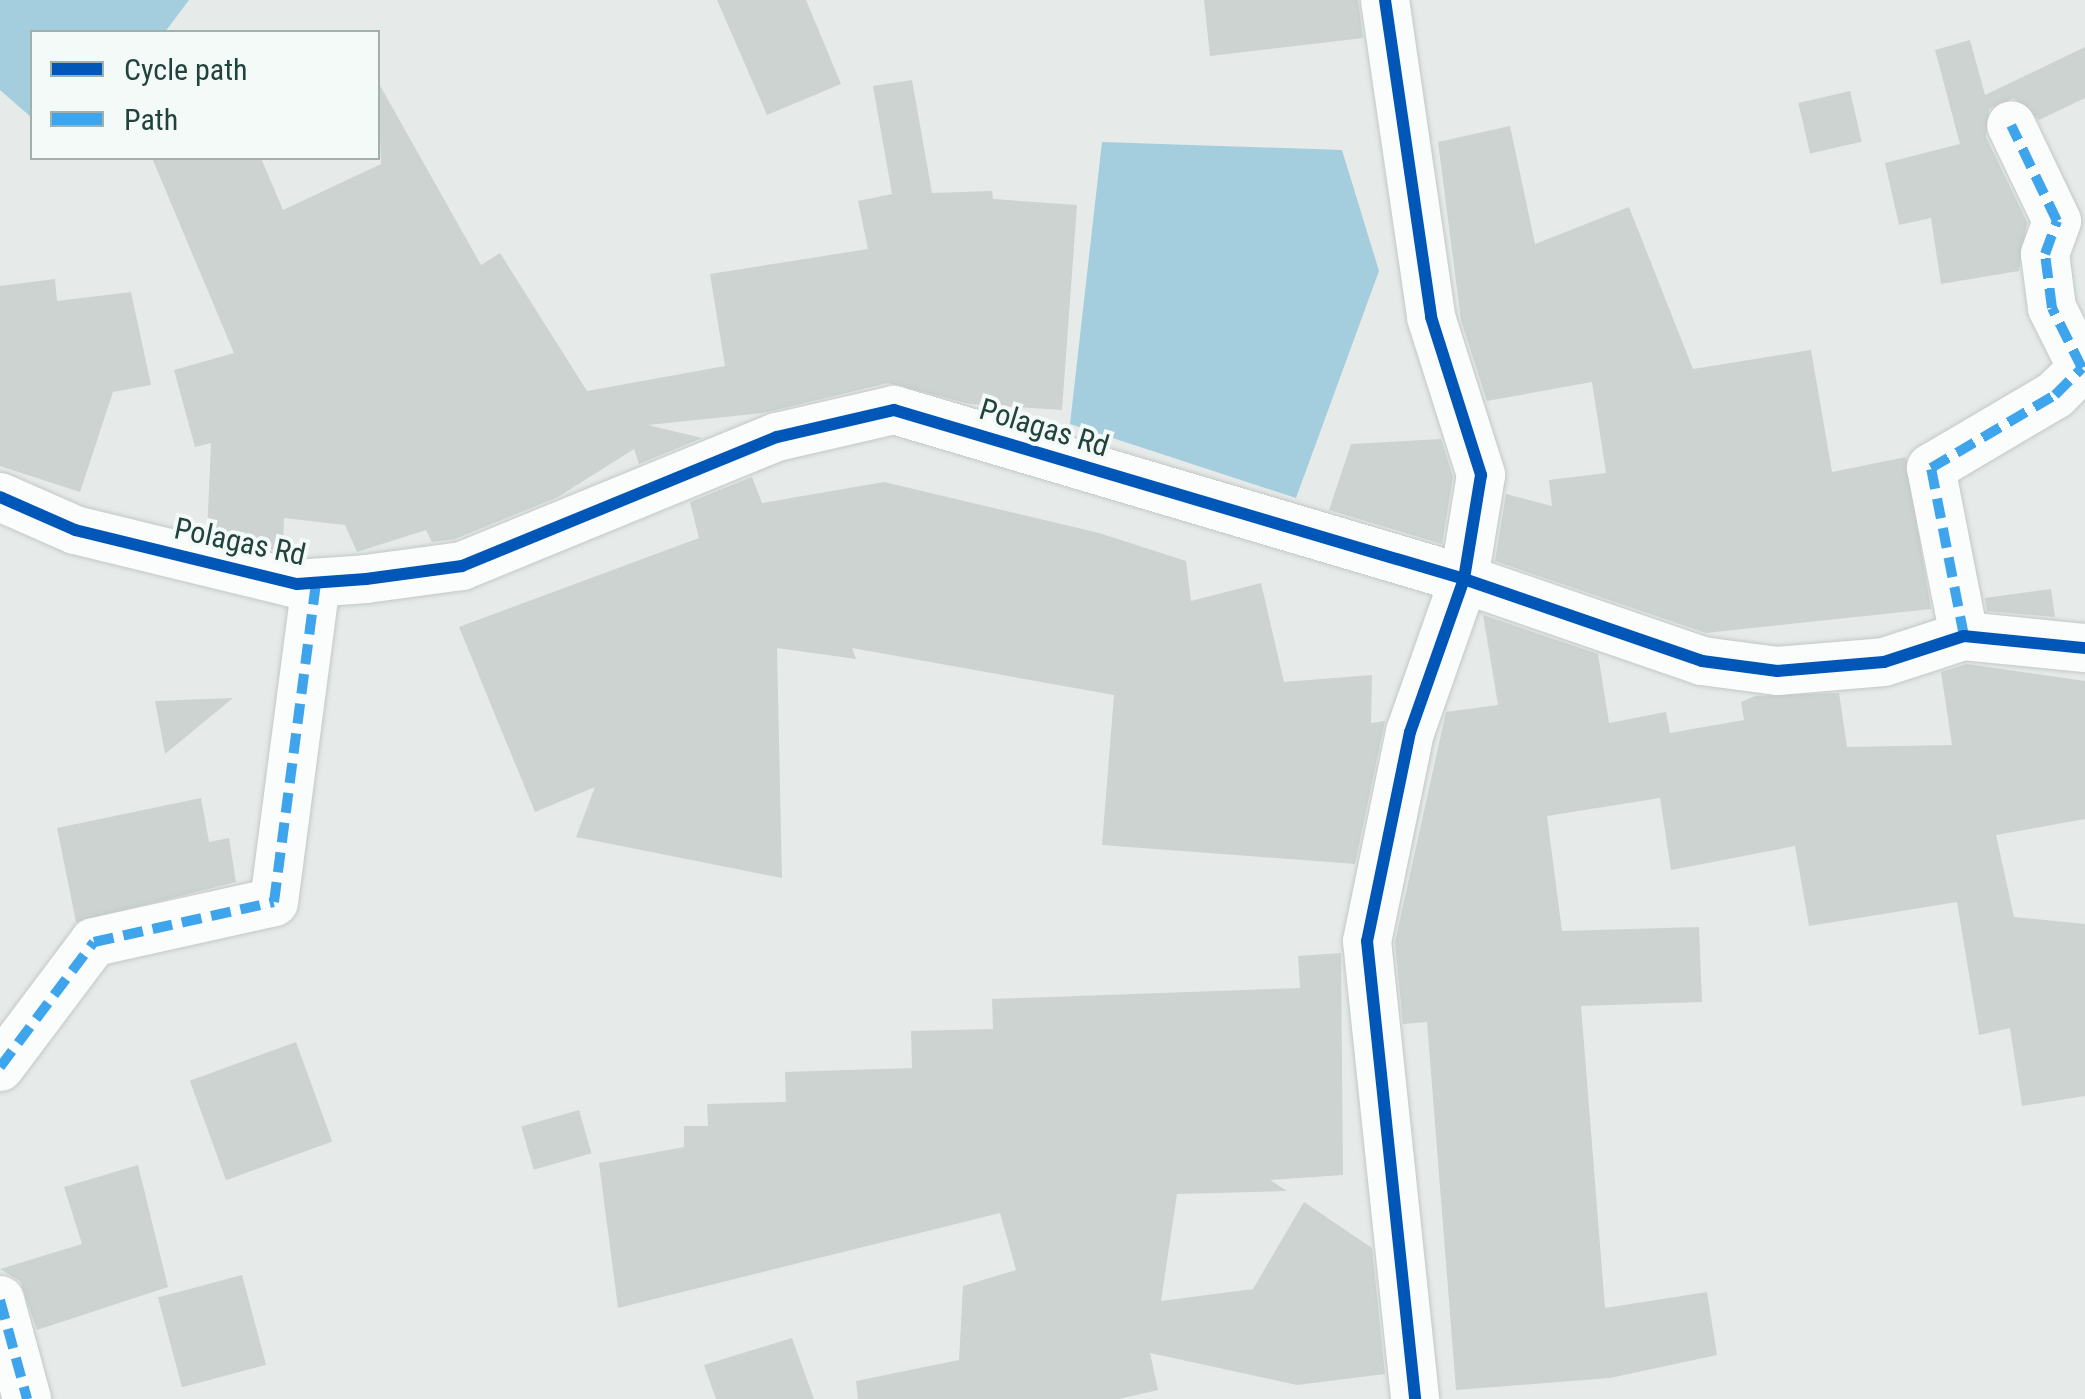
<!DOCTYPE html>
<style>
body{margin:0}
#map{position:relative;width:2085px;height:1399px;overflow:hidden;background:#e6ebea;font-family:"Roboto Condensed",sans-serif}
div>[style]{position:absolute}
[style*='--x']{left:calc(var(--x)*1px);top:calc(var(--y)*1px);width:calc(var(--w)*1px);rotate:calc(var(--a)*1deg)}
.water>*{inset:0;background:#a4cedd}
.building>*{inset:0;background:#ccd3d1;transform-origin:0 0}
.roads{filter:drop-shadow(0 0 2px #c3c8c7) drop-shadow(0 0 2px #c3c8c7)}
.minor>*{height:48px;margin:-24px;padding:0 24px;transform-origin:24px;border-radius:24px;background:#fbfcfc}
.quiet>*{height:10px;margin-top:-5px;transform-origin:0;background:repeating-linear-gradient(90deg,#3ea4ec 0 20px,transparent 0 30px)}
.cycleway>*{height:12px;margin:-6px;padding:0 6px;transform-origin:6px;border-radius:6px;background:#0057b8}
span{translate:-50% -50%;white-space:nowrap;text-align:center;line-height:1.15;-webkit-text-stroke:8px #f4faf8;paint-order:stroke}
.street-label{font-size:30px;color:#21423d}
.legend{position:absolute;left:30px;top:30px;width:350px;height:130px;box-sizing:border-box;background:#f4faf8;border:2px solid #a0b0ad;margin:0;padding:12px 18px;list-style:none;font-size:30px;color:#21423d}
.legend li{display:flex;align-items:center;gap:20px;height:50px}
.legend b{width:50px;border:2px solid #a0b0ad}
</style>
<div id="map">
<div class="water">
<i style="clip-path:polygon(0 0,189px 0,165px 32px,32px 32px,32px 118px,0 90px)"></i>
<i style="clip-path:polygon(1102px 142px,1342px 150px,1379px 271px,1296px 498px,1070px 424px)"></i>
</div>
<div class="building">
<i style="clip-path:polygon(717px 0,806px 0,841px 84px,767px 115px)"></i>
<i style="clip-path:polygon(1204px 0,1358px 0,1363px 38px,1210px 56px)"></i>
<i style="clip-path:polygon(1970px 40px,1985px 95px,2085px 47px,2085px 98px,2039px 120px,2014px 98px,1989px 109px,1986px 137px,2027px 222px,2019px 271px,1941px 284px,1931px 218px,1899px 225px,1885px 163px,1960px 144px,1935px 50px)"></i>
<i style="clip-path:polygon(912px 80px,932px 193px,992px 191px,993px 199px,1077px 205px,1062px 410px,970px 404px,888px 383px,763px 413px,648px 425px,702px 438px,639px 464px,634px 449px,558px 497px,455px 539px,432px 542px,426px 530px,357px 552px,345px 525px,284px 518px,283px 552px,207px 534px,211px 443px,195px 447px,174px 370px,234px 353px,152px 158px,261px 158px,283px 210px,381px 164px,378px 82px,481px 265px,500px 253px,587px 391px,725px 366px,710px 274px,868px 249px,858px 201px,892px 194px,873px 86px)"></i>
<i style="left:1850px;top:91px;width:52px;height:53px;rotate:77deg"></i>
<i style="clip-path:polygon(1510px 126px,1535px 244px,1629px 207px,1693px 369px,1811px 350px,1832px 472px,1906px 457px,1931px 609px,1706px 633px,1495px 561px,1506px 494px,1552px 506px,1549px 480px,1606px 473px,1592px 382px,1487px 401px,1461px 320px,1438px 142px)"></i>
<i style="clip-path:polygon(55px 279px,57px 301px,131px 292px,151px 385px,113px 392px,80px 492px,0 466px,0 286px)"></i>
<i style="clip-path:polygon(1441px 439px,1453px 477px,1442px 544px,1329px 510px,1351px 444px)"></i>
<i style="clip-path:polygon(752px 477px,762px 503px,884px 482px,1099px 533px,1186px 561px,1191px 601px,1261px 583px,1284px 682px,1372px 675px,1371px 723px,1385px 721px,1355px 864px,1102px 845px,1114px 695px,852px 648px,856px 659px,777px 648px,782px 878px,576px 837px,595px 787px,535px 812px,459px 627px,699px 538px,690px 502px)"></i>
<i style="clip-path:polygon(2051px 589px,2055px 617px,1987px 611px,1985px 598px)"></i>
<i style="clip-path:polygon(1483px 615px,1598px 654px,1609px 723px,1666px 712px,1670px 733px,1744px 720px,1741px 702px,1755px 696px,1839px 693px,1847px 747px,1952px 745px,1941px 672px,1967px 664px,2085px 681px,2085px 819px,1996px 835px,2014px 917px,2085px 924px,2085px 1096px,2022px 1106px,2010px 1028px,1979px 1035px,1957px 902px,1809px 926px,1795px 846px,1671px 870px,1660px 798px,1547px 816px,1562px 931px,1699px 927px,1702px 1002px,1581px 1006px,1605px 1308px,1707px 1292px,1717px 1355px,1610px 1378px,1456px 1390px,1427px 1022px,1403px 1024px,1395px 942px,1446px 712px,1498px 705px)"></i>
<i style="clip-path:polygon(233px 698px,165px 754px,155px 701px)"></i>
<i style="clip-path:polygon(201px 798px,209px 842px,229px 838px,236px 882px,76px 922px,57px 828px)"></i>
<i style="clip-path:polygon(1341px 953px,1343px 1175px,1270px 1180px,1287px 1191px,1177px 1194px,1161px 1301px,1253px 1289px,1304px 1202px,1372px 1248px,1385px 1374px,1297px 1385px,1150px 1353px,1158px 1390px,1119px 1399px,858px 1399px,856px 1381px,959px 1360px,963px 1286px,1016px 1270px,1000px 1213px,618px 1308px,599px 1163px,684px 1147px,684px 1126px,708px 1126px,707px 1104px,786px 1102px,785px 1072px,912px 1068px,911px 1031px,993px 1029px,992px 999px,1300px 988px,1298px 956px)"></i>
<i style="left:296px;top:1042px;width:106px;height:113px;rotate:70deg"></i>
<i style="left:579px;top:1110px;width:45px;height:60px;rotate:74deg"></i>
<i style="clip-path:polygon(138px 1165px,168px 1287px,37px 1330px,20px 1281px,0 1269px,82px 1244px,64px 1187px)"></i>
<i style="left:242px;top:1275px;width:93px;height:87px;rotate:75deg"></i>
<i style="clip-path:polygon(792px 1338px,814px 1399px,716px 1399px,704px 1365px)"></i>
</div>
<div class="roads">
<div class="minor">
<i style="--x:1385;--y:0;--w:320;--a:81.7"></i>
<i style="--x:1431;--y:317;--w:166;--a:72.4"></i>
<i style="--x:1481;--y:475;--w:105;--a:99.3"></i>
<i style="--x:1464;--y:579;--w:162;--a:109.4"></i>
<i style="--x:1410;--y:732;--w:213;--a:101.6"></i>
<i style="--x:1367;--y:941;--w:461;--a:84"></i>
<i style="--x:0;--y:497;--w:82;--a:23.7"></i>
<i style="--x:75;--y:530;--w:228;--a:13.7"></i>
<i style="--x:297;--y:584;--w:69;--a:-4.1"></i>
<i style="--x:366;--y:579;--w:97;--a:-7.7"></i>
<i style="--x:462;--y:566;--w:340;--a:-22.3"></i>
<i style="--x:777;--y:437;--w:120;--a:-13"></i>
<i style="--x:894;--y:410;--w:595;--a:16.51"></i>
<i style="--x:1464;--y:579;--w:252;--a:19"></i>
<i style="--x:1702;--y:661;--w:76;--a:7.6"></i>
<i style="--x:1777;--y:671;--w:107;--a:-4.8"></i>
<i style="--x:1884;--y:662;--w:84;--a:-18"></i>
<i style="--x:1964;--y:636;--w:122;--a:5.7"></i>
<i style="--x:1964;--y:636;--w:171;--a:-101.1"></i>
<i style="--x:1931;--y:468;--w:144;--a:-30.5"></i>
<i style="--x:2055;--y:395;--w:38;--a:-45"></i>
<i style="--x:2082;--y:368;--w:67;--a:-116.6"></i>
<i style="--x:2052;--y:308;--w:54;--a:-97.4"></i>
<i style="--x:2045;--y:254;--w:35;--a:-70"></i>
<i style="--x:2057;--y:221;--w:106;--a:-115.6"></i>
<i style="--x:0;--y:1067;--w:156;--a:-53.1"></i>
<i style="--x:94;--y:942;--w:184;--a:-12.5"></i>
<i style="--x:274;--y:902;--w:322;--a:-82.5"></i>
<i style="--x:0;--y:1300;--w:103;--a:74.7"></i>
</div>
</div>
<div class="quiet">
<i style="--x:1964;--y:636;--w:171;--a:-101.1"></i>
<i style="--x:1931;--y:468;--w:144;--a:-30.5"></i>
<i style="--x:2055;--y:395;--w:38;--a:-45"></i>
<i style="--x:2082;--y:368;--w:67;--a:-116.6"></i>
<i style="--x:2052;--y:308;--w:54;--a:-97.4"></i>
<i style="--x:2045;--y:254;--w:35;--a:-70"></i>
<i style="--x:2057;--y:221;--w:106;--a:-115.6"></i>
<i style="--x:0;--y:1067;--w:156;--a:-53.1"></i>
<i style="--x:94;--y:942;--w:184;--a:-12.5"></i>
<i style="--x:274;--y:902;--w:322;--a:-82.5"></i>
<i style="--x:0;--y:1300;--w:103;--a:74.7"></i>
</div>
<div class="cycleway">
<i style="--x:1385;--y:0;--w:320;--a:81.7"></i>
<i style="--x:1431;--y:317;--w:166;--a:72.4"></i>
<i style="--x:1481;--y:475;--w:105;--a:99.3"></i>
<i style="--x:1464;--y:579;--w:162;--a:109.4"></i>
<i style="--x:1410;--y:732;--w:213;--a:101.6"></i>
<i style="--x:1367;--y:941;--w:461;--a:84"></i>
<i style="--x:0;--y:497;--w:82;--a:23.7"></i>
<i style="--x:75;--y:530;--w:228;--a:13.7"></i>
<i style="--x:297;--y:584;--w:69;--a:-4.1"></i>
<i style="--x:366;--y:579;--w:97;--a:-7.7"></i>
<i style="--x:462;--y:566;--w:340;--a:-22.3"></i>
<i style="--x:777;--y:437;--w:120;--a:-13"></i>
<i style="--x:894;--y:410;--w:595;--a:16.51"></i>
<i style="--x:1464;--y:579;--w:252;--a:19"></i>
<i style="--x:1702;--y:661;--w:76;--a:7.6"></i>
<i style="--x:1777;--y:671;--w:107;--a:-4.8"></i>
<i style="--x:1884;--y:662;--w:84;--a:-18"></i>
<i style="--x:1964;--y:636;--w:122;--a:5.7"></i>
</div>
<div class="street-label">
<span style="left:1044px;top:428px;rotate:17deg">Polagas Rd</span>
<span style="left:240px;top:542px;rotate:12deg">Polagas Rd</span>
</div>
<ul class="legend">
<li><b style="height:12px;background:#0057b8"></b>Cycle path</li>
<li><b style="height:12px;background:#3ea4ec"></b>Path</li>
</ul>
</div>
